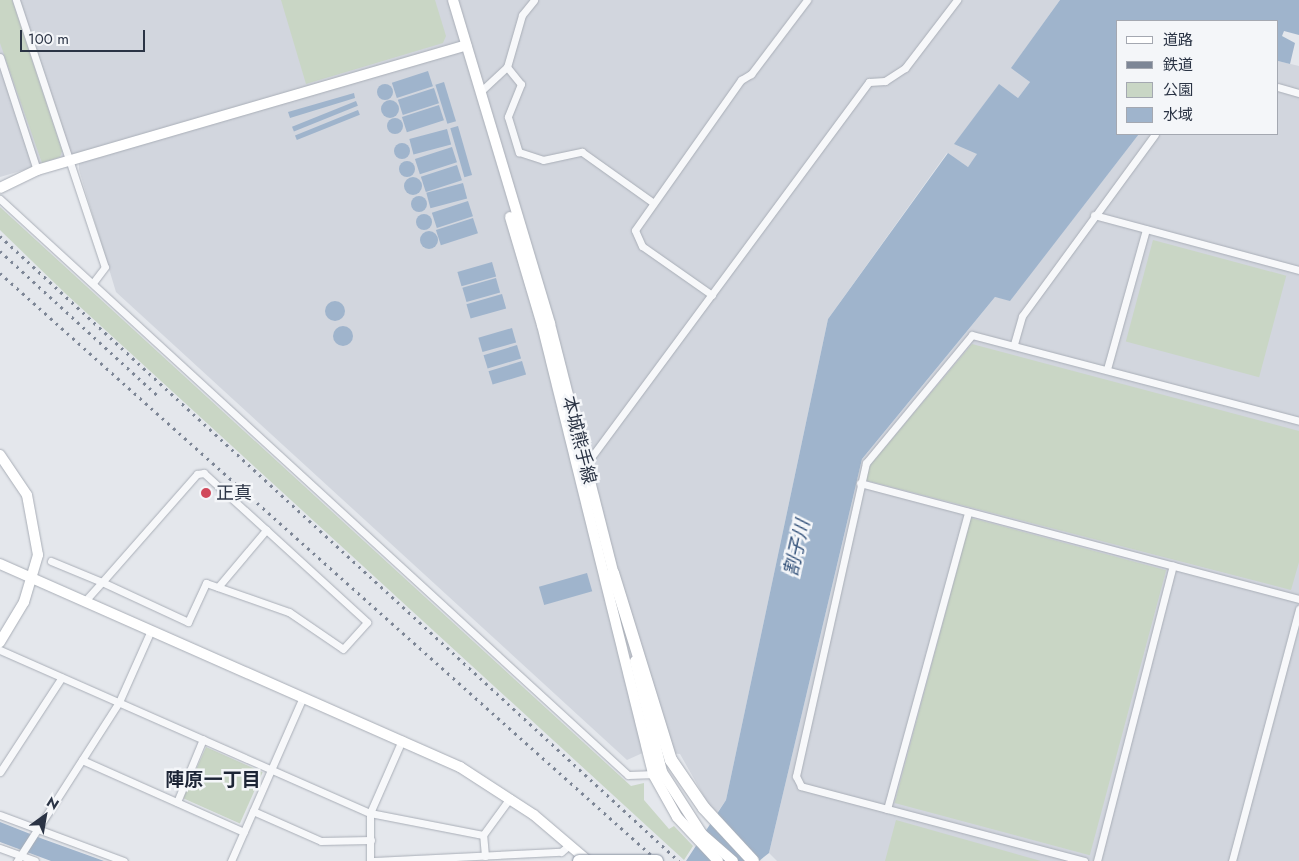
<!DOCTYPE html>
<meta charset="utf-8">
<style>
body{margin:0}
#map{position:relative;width:1299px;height:861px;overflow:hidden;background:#e4e7ec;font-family:Jost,"Noto Sans JP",sans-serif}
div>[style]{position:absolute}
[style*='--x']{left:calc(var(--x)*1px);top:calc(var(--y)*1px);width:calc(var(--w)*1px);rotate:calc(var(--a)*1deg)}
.built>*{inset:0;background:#d2d6de}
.green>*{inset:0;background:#c9d6c5;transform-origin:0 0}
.water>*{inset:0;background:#9fb4cc;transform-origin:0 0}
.round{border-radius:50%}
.roads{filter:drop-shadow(0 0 1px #a9aeb7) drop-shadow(0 0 1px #a9aeb7)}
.street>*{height:7px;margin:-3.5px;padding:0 3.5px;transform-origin:3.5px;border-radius:3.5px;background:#f7f8fa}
.secondary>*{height:10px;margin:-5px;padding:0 5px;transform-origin:5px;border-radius:5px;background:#fff}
.highway>*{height:12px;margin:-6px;padding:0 6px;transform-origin:6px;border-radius:6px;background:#fff}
.rail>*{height:2.5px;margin-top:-1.25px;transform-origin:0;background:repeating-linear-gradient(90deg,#7d8696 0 2.5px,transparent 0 7.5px)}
.bridges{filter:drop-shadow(0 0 1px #8b94a3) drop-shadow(0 0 1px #8b94a3)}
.highway-bridge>*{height:12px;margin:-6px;padding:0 6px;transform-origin:6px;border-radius:6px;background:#fff}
.dots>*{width:14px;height:14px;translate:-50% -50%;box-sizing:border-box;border:2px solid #f4f6f9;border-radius:50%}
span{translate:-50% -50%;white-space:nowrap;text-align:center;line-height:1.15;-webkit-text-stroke:5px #f4f6f9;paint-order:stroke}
.street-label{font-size:18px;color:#2b3445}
.poi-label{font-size:18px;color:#2b3445}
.left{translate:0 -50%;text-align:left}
.water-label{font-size:19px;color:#34527a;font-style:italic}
.neighbourhood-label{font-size:19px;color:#1d2536;font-weight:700}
.legend{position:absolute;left:1116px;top:20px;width:162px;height:115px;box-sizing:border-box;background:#f4f6f9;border:1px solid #a4a8b1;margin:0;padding:6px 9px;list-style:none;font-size:15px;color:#2b3445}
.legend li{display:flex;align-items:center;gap:10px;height:25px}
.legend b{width:25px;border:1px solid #a4a8b1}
.north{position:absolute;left:20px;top:791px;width:50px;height:50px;-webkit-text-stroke:4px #f4f6f9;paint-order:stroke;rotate:32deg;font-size:14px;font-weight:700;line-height:20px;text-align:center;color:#2b3445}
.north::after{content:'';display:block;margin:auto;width:18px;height:22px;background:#2b3445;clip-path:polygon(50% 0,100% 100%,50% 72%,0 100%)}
.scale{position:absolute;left:20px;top:30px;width:125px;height:22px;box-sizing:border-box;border:2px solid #2b3445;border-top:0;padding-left:6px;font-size:15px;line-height:18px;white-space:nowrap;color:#2b3445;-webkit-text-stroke:4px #f4f6f9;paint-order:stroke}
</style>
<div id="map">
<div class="built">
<i style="clip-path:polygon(0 0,1060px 0,1012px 67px,1030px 82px,1018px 98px,999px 85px,960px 144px,978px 154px,968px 167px,947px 153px,828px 319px,726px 800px,715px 816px,680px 754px,647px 751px,627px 760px,116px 292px,79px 170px,79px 154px,0 177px)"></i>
<i style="clip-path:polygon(1278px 61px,1299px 66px,1299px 861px,777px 861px,769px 853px,862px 459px,995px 297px,1010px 300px,1139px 134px,1278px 134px)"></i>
</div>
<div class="green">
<i style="clip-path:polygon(0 0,12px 0,62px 151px,60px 157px,42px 163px,0 43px)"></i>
<i style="clip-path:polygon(281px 0,435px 0,446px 36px,443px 43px,306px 84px)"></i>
<i style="clip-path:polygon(0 207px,631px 786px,644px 783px,644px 800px,669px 829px,674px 826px,693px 846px,684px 860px,66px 294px,0 230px)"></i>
<i style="left:1153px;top:240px;width:138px;height:105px;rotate:15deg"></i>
<i style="clip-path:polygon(972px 344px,1299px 431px,1299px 562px,1291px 590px,865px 480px,871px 464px)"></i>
<i style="left:971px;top:518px;width:202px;height:295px;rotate:15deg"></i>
<i style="left:206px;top:747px;width:62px;height:56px;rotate:24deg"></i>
<i style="clip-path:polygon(896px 820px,1041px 861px,885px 861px)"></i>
</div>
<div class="water">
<i style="clip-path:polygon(1060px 0,1299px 0,1299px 35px,1284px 31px,1282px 36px,1295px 43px,1290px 64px,1278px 61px,1278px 21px,1118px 21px,1118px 134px,1139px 134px,1010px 301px,995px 297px,862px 459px,769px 853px,759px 861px,686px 861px,726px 800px,828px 319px,948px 153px,968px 167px,977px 154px,954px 144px,999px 84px,1018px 98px,1030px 82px,1011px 68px)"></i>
<i style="left:428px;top:71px;width:16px;height:38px;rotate:72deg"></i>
<i style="left:444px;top:82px;width:41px;height:9px;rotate:73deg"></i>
<i class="round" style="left:377px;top:84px;width:16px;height:16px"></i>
<i style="left:434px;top:88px;width:16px;height:38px;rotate:72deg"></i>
<i style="clip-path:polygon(354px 93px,355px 98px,290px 118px,288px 112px)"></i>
<i class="round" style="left:381px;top:100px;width:18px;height:18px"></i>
<i style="left:356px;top:101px;width:5px;height:69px;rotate:68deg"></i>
<i style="left:439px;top:105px;width:16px;height:39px;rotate:72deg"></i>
<i style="left:358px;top:110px;width:5px;height:68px;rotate:68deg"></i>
<i class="round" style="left:387px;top:118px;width:16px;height:16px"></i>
<i style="left:458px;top:126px;width:51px;height:8px;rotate:74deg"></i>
<i style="left:447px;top:129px;width:16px;height:39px;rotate:75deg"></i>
<i class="round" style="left:394px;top:143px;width:16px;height:16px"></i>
<i style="left:452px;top:147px;width:16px;height:39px;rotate:72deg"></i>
<i class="round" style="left:399px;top:161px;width:16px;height:16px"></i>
<i style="left:457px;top:165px;width:16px;height:38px;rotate:72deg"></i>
<i class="round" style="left:404px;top:177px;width:18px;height:18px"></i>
<i style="left:463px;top:183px;width:16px;height:38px;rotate:75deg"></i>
<i class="round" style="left:411px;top:196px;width:16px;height:16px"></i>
<i style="left:468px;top:201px;width:16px;height:38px;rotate:72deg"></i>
<i class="round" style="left:416px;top:214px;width:16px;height:16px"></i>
<i style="left:473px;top:218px;width:16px;height:39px;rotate:72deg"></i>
<i class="round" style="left:420px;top:231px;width:18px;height:18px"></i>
<i style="left:492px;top:262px;width:15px;height:36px;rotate:74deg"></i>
<i style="left:496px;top:278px;width:15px;height:35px;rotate:74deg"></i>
<i style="left:502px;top:294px;width:15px;height:37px;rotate:74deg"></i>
<i class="round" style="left:325px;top:301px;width:20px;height:20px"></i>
<i class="round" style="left:333px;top:326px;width:20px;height:20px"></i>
<i style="left:512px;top:328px;width:15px;height:35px;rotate:74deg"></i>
<i style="left:517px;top:345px;width:14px;height:35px;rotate:73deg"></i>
<i style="left:522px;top:361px;width:14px;height:35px;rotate:73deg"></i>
<i style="left:587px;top:573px;width:19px;height:50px;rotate:74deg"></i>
<i style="clip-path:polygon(0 822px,43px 839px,104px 861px,51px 861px,0 842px)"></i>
</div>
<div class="roads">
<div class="street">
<i style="--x:16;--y:0;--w:281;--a:71.6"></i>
<i style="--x:105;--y:267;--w:20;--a:127"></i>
<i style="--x:0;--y:57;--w:119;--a:71.9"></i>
<i style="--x:507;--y:67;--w:22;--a:51"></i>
<i style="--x:521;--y:84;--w:35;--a:112"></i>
<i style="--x:508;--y:117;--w:37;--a:73"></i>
<i style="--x:519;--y:152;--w:25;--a:18"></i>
<i style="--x:543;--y:160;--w:40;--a:-12"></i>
<i style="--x:582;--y:152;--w:86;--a:35.5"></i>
<i style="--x:1278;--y:87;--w:22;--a:16"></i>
<i style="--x:480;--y:92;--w:37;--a:-43"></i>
<i style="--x:507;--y:67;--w:54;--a:-73.9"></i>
<i style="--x:522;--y:15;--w:19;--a:-51"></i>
<i style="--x:0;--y:199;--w:852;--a:42.53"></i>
<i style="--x:628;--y:775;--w:28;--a:-2"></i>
<i style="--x:1094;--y:215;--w:212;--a:15"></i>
<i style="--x:712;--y:295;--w:85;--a:-145"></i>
<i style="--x:642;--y:246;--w:17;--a:-114"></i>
<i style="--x:635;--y:230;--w:184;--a:-54.8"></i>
<i style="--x:741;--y:80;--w:12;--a:-31"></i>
<i style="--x:751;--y:74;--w:93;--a:-52.9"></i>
<i style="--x:1014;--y:344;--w:29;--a:-74"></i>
<i style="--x:1022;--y:316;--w:225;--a:-53.8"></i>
<i style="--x:1107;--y:369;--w:145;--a:-74.4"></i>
<i style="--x:584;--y:467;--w:479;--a:-53.5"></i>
<i style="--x:869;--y:82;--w:16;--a:-4"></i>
<i style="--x:885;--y:81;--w:24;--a:-33"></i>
<i style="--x:905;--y:68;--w:86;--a:-52.6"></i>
<i style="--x:860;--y:483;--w:454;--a:14.8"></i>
<i style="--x:51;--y:561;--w:55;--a:22.4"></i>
<i style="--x:102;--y:582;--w:95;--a:24.9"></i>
<i style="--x:188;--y:622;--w:43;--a:-65.2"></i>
<i style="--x:206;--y:583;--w:88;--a:19.3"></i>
<i style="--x:289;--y:612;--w:65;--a:34.4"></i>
<i style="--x:343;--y:649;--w:36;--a:-48"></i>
<i style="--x:367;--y:622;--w:221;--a:-137.6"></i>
<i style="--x:204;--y:473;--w:7;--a:172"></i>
<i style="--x:197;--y:474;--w:144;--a:131.3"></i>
<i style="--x:102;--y:582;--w:25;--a:132"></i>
<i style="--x:218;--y:587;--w:75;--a:-49.9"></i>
<i style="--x:0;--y:650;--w:404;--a:23.8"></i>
<i style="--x:370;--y:813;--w:115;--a:11"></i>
<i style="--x:82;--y:760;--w:177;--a:24"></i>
<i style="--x:0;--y:772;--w:113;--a:-56.9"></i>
<i style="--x:177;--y:802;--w:68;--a:-67.6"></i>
<i style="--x:887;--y:809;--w:308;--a:-74.7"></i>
<i style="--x:253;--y:811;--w:74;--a:23.8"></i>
<i style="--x:321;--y:841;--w:50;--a:-1.1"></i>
<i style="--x:0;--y:815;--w:132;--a:20.4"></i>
<i style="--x:0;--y:848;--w:37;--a:20"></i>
<i style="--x:485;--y:856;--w:21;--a:-95"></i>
<i style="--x:483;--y:835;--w:46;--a:-53.9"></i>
<i style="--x:17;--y:861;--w:189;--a:-57.3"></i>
<i style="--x:119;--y:702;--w:79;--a:-66"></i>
<i style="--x:231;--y:861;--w:179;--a:-66.3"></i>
<i style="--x:370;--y:861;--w:48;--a:-90"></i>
<i style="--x:370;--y:813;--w:80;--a:-66.3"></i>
<i style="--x:374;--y:861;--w:187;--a:-2.8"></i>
<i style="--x:561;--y:852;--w:11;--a:-41"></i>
<i style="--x:1084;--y:861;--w:293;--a:-165.2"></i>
<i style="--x:801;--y:786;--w:11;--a:-117"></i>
<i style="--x:796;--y:776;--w:321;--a:-77.4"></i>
<i style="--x:866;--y:463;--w:166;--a:-50.4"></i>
<i style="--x:972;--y:335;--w:338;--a:14.7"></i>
<i style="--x:1097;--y:861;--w:305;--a:-75.6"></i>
<i style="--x:1232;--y:861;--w:261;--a:-75.1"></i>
</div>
<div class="secondary">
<i style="--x:453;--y:0;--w:338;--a:73.3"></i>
<i style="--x:550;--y:324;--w:263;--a:75.7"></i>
<i style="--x:0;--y:188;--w:41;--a:-25.9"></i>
<i style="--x:37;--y:170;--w:447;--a:-16.2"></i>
<i style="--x:510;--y:217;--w:113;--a:73.5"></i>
<i style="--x:542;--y:325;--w:463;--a:76.1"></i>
<i style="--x:653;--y:774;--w:49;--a:60.8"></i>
<i style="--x:677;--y:817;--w:60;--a:47"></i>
<i style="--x:0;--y:455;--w:48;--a:56"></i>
<i style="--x:27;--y:495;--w:61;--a:79.6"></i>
<i style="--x:38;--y:555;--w:49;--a:106.6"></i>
<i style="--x:24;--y:602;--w:47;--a:121"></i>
<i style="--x:0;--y:564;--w:503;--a:23.81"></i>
<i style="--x:460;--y:767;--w:88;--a:33"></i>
<i style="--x:534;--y:815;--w:71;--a:40.4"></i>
<i style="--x:635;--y:661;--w:114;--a:76.3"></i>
<i style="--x:662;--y:772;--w:74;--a:57.2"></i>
<i style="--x:702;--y:834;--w:41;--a:41.1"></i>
</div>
<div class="highway">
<i style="--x:613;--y:573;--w:196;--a:72.8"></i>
<i style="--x:671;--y:760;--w:58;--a:55.5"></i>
<i style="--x:704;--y:808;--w:72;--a:47.2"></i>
</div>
</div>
<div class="rail">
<i style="--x:0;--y:236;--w:923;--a:42.63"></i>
<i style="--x:0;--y:251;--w:213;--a:42.5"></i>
<i style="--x:0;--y:273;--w:882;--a:41.78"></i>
</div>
<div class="bridges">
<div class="highway-bridge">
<i style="--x:579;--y:861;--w:78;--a:0"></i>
</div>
</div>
<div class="dots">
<i style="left:206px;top:493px;background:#d1495b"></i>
</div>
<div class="street-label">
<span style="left:579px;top:440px;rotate:76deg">本城熊手線</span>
</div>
<div class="poi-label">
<span class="left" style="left:216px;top:493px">正真</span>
</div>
<div class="water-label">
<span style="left:797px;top:548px;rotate:-77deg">割子川</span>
</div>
<div class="neighbourhood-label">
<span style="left:213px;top:780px">陣原一丁目</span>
</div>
<ul class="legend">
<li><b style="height:6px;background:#fff"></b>道路</li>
<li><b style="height:6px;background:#7d8696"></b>鉄道</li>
<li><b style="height:14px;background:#c9d6c5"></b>公園</li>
<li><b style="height:14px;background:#9fb4cc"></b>水域</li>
</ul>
<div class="north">N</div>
<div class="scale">100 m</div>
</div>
